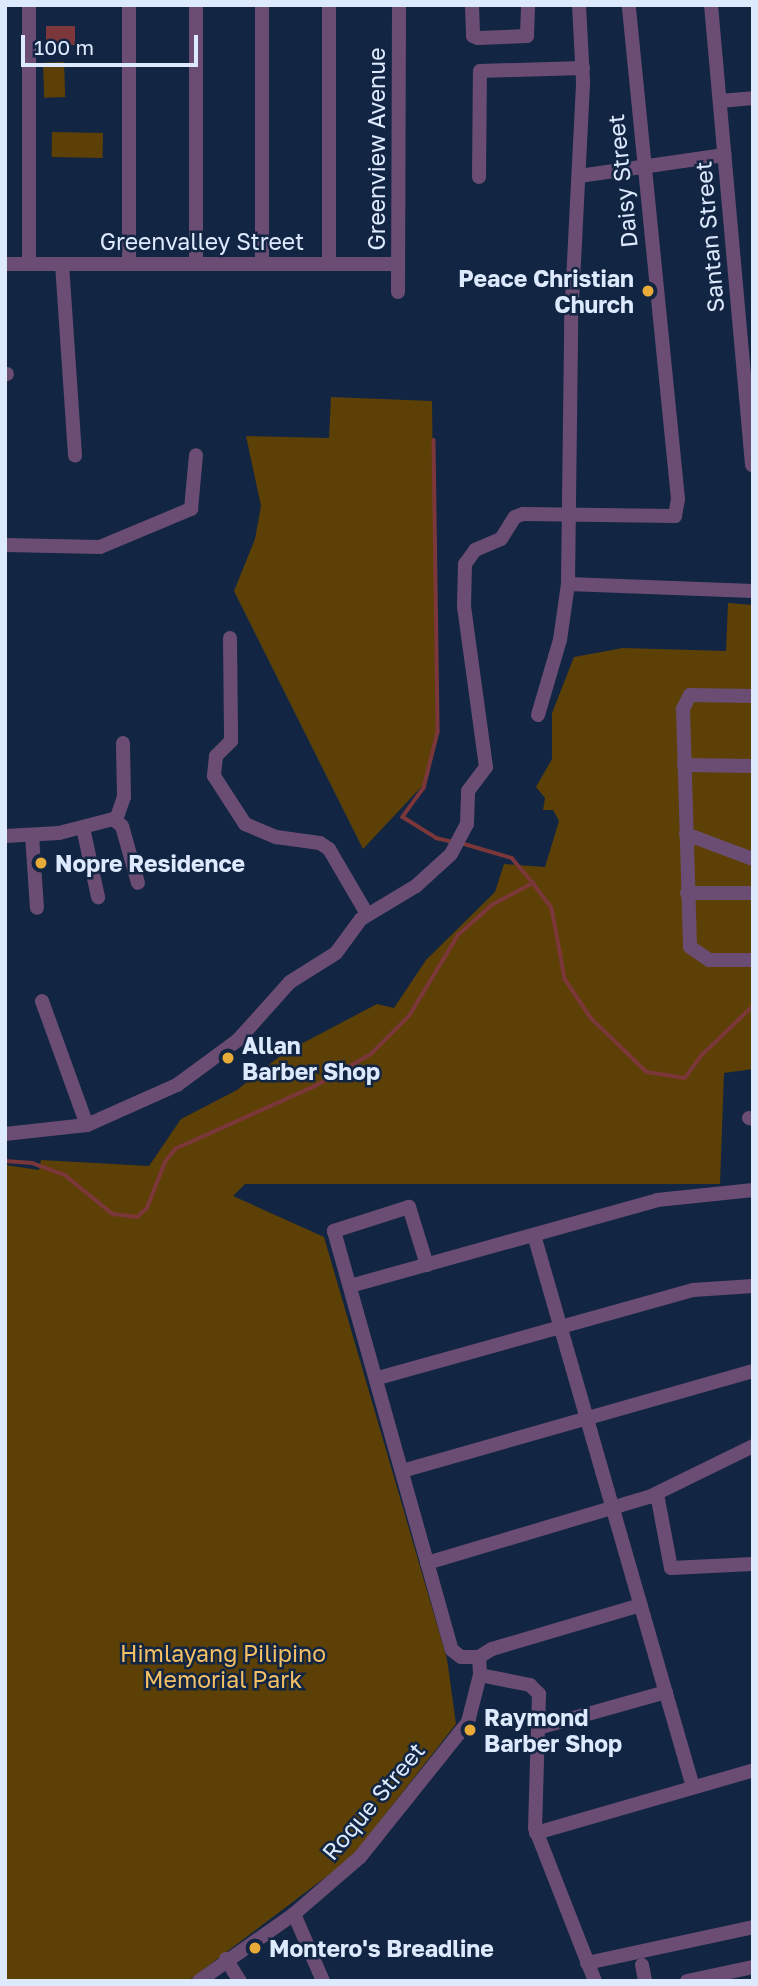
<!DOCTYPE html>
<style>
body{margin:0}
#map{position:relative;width:758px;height:1986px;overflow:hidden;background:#122543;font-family:"Golos Text",sans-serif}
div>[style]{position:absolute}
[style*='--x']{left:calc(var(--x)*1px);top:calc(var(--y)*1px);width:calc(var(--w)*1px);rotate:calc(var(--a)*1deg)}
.green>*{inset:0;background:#5c4006;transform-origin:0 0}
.water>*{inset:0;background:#7b373a;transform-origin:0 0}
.stream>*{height:3.5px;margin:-1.75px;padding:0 1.75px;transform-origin:1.75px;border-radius:1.75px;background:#7b373a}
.street>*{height:14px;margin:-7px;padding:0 7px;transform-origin:7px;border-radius:7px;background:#6b4d73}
.dots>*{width:19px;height:19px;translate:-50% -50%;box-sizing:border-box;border:4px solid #122543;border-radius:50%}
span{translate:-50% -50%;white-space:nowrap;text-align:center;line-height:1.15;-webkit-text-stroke:5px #122543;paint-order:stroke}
.street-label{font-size:23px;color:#ddeafe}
.poi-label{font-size:23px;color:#ddeafe;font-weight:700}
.right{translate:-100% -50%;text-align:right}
.left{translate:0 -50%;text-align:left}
.park-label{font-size:23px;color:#f5c065}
.frame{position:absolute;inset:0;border:7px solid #ddeafe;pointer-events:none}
.scale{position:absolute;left:21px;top:35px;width:177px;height:32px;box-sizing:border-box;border:4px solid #ddeafe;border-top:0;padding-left:9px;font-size:21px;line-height:24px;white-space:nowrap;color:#ddeafe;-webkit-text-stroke:5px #122543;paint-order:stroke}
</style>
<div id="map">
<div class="green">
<i style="left:64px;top:62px;width:35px;height:21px;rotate:88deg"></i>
<i style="left:52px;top:132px;width:51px;height:25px;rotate:1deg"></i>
<i style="clip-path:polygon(331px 397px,432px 401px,436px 732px,423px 785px,363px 849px,234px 591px,255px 539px,261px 506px,246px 436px,329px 438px)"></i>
<i style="clip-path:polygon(728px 603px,753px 605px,753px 1069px,724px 1073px,720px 1184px,245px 1184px,233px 1196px,324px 1237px,447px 1659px,456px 1724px,351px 1858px,188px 1981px,5px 1981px,5px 1165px,39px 1170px,41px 1160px,149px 1166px,181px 1119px,237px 1090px,284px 1053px,377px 1004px,394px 1008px,426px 960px,495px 892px,504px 864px,545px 867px,559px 821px,553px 810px,543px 810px,545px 798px,536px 787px,552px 759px,552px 713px,574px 657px,623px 648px,726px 651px)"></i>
</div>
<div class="water">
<i style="left:46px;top:26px;width:29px;height:19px"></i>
</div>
<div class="stream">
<i style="--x:434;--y:440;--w:292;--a:89.2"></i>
<i style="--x:438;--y:732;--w:58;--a:104"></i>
<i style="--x:424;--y:788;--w:36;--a:126"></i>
<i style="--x:403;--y:817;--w:39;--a:32"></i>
<i style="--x:436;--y:838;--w:18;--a:13"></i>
<i style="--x:461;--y:843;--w:53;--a:16.4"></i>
<i style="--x:512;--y:858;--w:33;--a:50"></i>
<i style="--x:533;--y:883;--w:31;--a:53"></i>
<i style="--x:552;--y:908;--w:72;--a:79.6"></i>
<i style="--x:565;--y:979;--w:47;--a:56.3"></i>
<i style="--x:591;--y:1018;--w:78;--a:44"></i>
<i style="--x:647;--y:1072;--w:38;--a:9"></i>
<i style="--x:685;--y:1078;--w:29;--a:-54"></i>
<i style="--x:702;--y:1055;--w:71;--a:-43.9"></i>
<i style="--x:5;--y:1161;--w:27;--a:4"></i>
<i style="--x:32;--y:1163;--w:35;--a:20"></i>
<i style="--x:65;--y:1175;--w:62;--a:39.1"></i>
<i style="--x:113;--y:1214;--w:24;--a:7"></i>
<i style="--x:137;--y:1217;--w:13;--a:-42"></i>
<i style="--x:147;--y:1208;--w:49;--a:-68.6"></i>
<i style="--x:165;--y:1162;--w:16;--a:-52"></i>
<i style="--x:175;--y:1149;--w:154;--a:-24.2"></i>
<i style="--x:315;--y:1086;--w:64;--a:-29.7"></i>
<i style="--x:371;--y:1054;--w:54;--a:-45"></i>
<i style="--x:409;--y:1016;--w:95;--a:-58.8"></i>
<i style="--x:458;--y:935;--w:45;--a:-41.4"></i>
<i style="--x:492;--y:905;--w:47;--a:-28.2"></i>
</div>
<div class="street">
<i style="--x:472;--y:5;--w:31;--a:88"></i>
<i style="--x:473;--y:36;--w:5;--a:22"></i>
<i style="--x:478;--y:38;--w:49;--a:-2.3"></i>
<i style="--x:527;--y:36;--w:31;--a:-88"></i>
<i style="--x:711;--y:5;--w:462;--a:84.9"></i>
<i style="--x:720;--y:101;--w:33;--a:-5"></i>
<i style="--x:579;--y:176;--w:147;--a:-8.2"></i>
<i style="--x:479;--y:177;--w:106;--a:-89.5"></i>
<i style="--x:480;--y:71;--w:103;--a:-1.7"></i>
<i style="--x:5;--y:264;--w:393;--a:0"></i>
<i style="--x:29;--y:264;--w:259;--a:-90"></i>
<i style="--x:62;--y:264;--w:192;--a:86.1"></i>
<i style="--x:129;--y:264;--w:259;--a:-90"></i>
<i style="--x:196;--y:264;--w:259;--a:-90"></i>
<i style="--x:262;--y:264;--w:259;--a:-90"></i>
<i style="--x:329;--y:264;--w:259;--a:-90"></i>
<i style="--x:398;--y:292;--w:287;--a:-89.8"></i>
<i style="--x:5;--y:374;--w:2;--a:0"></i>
<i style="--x:5;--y:545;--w:95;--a:1.2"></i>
<i style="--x:100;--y:547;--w:99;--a:-22.7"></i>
<i style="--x:191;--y:509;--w:54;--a:-84.7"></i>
<i style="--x:568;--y:584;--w:185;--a:2.2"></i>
<i style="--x:230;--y:638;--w:103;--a:89.4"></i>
<i style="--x:231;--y:741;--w:21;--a:135"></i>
<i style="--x:216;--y:756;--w:20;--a:96"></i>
<i style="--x:214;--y:776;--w:57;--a:57.1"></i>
<i style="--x:245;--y:824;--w:34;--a:23"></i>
<i style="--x:276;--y:837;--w:44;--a:7.8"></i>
<i style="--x:320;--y:843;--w:11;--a:34"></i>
<i style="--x:329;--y:849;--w:75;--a:59.7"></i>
<i style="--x:753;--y:696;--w:63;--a:-179.1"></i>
<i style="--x:690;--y:695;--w:16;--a:117"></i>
<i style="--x:683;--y:709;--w:238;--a:88.3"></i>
<i style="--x:690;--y:947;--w:23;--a:34"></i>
<i style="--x:709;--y:960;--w:44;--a:0"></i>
<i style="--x:538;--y:715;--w:78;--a:-73.7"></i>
<i style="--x:560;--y:640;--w:57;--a:-81.9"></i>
<i style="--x:568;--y:584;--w:263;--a:-89.3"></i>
<i style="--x:571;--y:321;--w:240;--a:-87.1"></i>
<i style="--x:583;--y:81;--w:76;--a:-93"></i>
<i style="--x:684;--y:765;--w:69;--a:0.8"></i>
<i style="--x:116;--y:820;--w:24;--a:-71"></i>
<i style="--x:124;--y:797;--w:54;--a:-91.1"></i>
<i style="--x:83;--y:828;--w:71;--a:77.7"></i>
<i style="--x:686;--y:834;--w:72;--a:20.5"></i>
<i style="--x:32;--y:835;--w:73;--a:86.1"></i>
<i style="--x:5;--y:836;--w:54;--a:-3.2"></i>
<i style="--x:59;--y:833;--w:56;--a:-14.5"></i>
<i style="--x:113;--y:819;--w:11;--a:38"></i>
<i style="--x:122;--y:826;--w:59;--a:74.3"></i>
<i style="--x:687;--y:893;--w:66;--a:0"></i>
<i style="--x:42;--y:1001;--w:132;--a:70.1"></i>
<i style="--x:749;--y:1118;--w:4;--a:14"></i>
<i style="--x:5;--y:1134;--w:82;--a:-6.3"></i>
<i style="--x:87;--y:1125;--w:98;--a:-24"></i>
<i style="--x:177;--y:1085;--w:76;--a:-36.4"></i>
<i style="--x:238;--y:1040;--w:78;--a:-48.1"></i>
<i style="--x:290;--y:982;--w:54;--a:-32.2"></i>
<i style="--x:336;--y:953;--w:42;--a:-53.7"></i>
<i style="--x:361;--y:919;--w:64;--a:-31"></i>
<i style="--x:416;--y:886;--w:47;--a:-42.4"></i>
<i style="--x:451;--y:854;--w:34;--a:-62"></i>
<i style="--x:467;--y:824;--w:33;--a:-88"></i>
<i style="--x:468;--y:791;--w:30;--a:-53"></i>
<i style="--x:486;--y:767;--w:162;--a:-97.8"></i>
<i style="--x:464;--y:607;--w:43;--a:-88.7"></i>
<i style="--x:465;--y:564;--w:17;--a:-54"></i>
<i style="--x:475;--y:550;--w:28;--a:-23"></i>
<i style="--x:501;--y:539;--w:26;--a:-58"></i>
<i style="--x:515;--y:517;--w:9;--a:-21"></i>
<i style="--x:523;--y:514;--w:152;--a:0.8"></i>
<i style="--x:675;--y:516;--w:17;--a:-80"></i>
<i style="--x:678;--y:499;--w:496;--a:-95.7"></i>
<i style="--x:534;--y:1235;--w:574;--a:73.93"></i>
<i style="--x:427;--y:1265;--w:61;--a:-107.2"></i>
<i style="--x:409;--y:1207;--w:79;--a:162.3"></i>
<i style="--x:334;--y:1231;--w:435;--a:74.3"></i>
<i style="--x:452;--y:1650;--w:11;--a:38"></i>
<i style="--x:461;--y:1657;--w:18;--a:0"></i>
<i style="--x:479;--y:1657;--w:15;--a:-32"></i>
<i style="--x:492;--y:1649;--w:155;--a:-16.5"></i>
<i style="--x:350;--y:1286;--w:319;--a:-15.6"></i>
<i style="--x:657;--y:1200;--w:97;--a:-5.9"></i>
<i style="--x:378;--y:1378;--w:327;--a:-15.6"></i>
<i style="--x:693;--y:1290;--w:60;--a:-3.8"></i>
<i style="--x:402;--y:1471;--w:365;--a:-15.9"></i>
<i style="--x:657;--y:1494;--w:75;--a:79.3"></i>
<i style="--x:671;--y:1568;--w:82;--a:-2.8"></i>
<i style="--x:427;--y:1563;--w:232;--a:-16.6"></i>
<i style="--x:649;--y:1497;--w:116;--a:-26.1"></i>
<i style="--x:480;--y:1675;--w:51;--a:11.3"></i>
<i style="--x:530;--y:1685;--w:13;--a:45"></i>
<i style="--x:539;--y:1694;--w:134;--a:91.7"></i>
<i style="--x:535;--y:1828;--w:164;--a:68.6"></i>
<i style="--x:538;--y:1728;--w:133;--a:-15.7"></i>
<i style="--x:536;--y:1833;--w:224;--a:-16.1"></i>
<i style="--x:294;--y:1914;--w:73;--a:66.6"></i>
<i style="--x:226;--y:1959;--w:26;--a:58"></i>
<i style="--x:587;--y:1963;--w:170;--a:-12.2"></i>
<i style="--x:642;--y:1965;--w:16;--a:79"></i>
<i style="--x:199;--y:1981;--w:116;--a:-35.2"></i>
<i style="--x:294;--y:1914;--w:87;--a:-40.8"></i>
<i style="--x:360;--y:1857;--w:173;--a:-51.3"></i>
<i style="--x:468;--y:1722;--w:49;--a:-75.7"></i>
<i style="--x:480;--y:1675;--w:18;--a:-93"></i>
<i style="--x:687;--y:1981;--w:67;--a:-12"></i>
</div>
<div class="dots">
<i style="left:648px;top:291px;background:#e8ab37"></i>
<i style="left:41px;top:863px;background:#e8ab37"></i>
<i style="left:228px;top:1058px;background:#e8ab37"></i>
<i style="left:470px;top:1730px;background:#e8ab37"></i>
<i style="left:255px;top:1948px;background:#e8ab37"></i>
</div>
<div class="street-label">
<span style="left:376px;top:149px;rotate:-90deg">Greenview Avenue</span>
<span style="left:622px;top:181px;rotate:-96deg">Daisy Street</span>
<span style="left:709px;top:237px;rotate:-95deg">Santan Street</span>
<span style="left:202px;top:241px">Greenvalley Street</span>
<span style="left:373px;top:1801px;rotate:-50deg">Roque Street</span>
</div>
<div class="poi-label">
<span class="right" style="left:634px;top:291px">Peace Christian<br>Church</span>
<span class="left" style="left:55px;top:863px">Nopre Residence</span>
<span class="left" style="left:242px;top:1058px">Allan<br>Barber Shop</span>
<span class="left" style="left:484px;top:1730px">Raymond<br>Barber Shop</span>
<span class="left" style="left:269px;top:1948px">Montero's Breadline</span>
</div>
<div class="park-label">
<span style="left:223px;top:1666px">Himlayang Pilipino<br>Memorial Park</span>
</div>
<div class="frame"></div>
<div class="scale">100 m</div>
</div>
